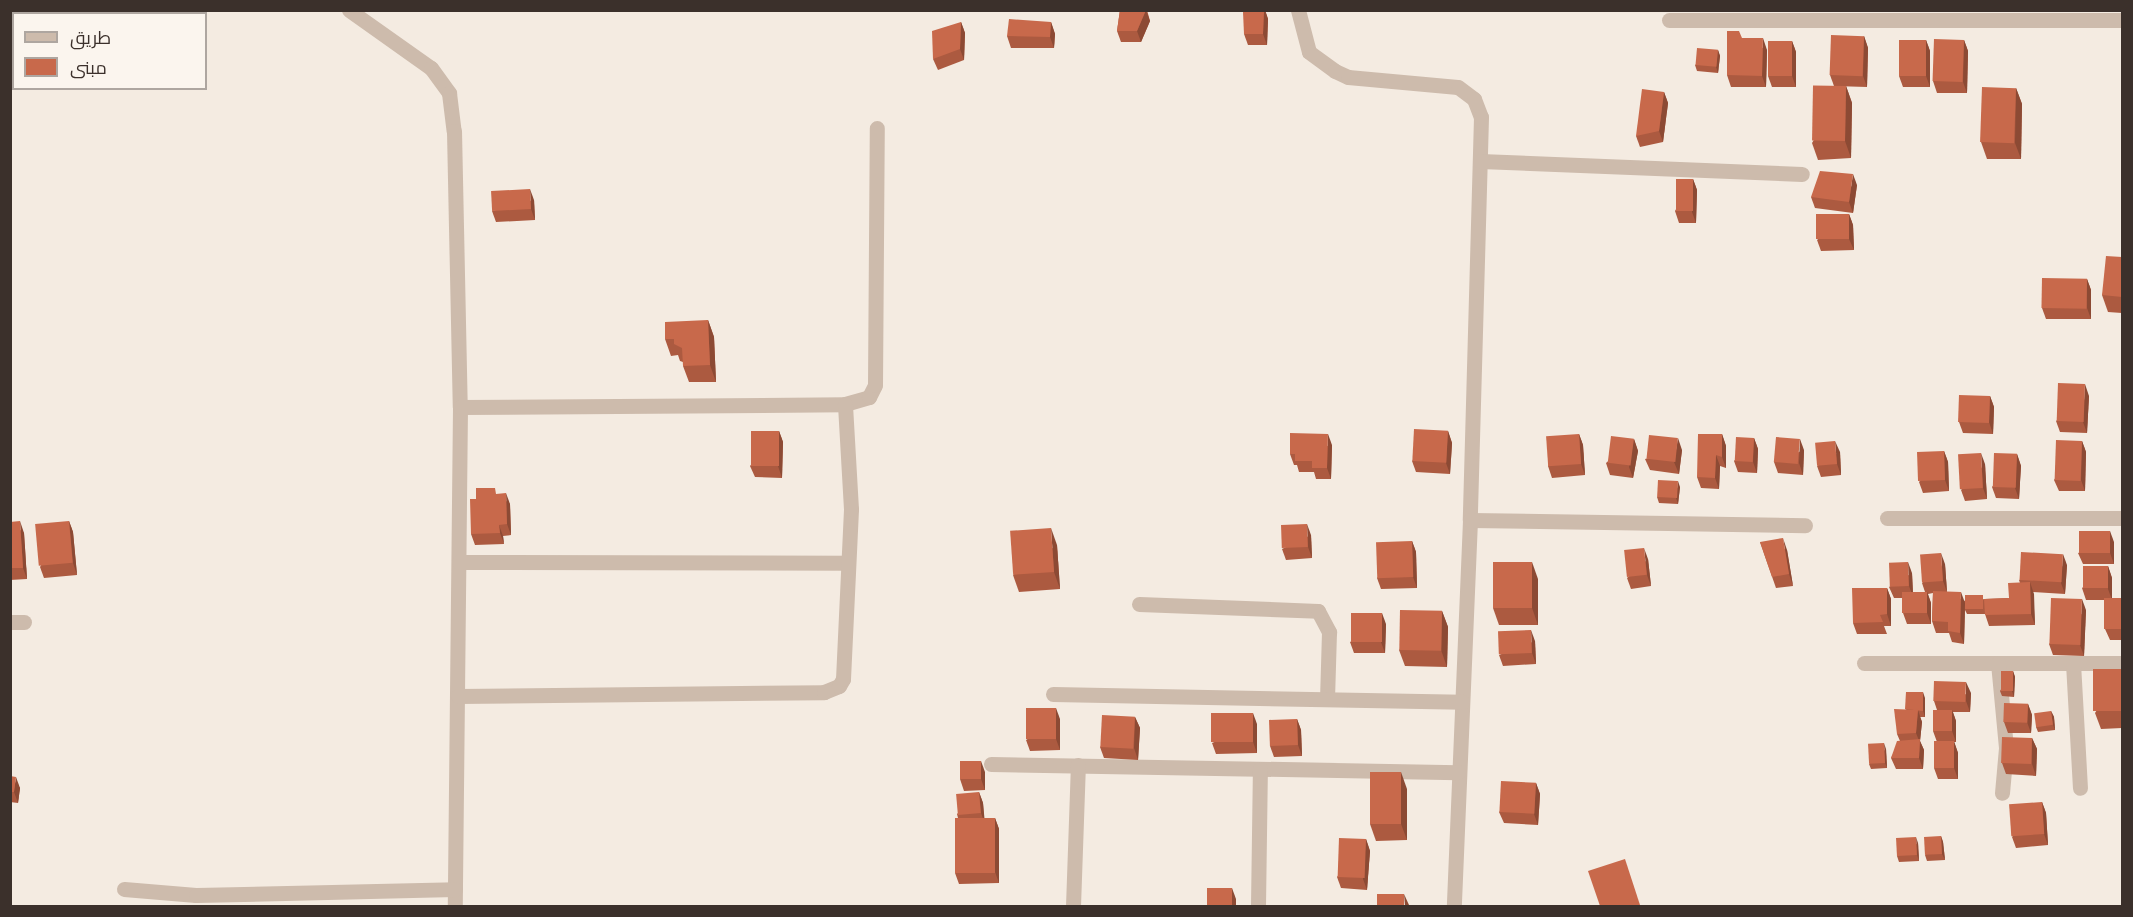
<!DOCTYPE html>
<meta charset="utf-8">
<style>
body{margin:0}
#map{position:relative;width:2133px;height:917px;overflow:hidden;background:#f4ebe1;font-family:"Open Sans",Cairo,sans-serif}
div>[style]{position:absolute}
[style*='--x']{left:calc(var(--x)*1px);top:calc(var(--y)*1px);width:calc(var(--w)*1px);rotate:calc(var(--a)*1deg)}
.street>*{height:15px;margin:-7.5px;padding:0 7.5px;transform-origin:7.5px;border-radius:7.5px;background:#cdbbac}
.wall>*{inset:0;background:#ac5a40}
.shaded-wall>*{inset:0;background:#8c4a34}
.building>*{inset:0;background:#c8694b;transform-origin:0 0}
span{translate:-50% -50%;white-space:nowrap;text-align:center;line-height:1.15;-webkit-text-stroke:6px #fbf5ee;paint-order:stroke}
.frame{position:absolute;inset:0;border:12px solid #3b302b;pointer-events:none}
.legend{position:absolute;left:12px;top:12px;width:195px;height:78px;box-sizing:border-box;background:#fbf5ee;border:2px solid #aea6a0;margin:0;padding:8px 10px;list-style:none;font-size:18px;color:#3b302b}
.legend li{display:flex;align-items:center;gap:12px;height:30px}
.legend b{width:30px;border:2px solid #aea6a0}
</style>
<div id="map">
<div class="street">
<i style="--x:349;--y:10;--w:100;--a:35.3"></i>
<i style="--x:431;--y:68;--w:31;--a:54"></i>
<i style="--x:449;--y:93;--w:38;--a:83"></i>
<i style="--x:454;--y:131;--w:276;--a:88.8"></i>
<i style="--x:460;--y:407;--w:499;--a:90.6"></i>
<i style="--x:1298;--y:10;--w:43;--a:75.3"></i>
<i style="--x:1309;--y:52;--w:32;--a:36"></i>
<i style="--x:1335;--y:71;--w:14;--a:25"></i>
<i style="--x:1348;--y:77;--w:110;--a:5.2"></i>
<i style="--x:1458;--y:87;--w:20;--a:37"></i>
<i style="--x:1474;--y:99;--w:19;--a:69"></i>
<i style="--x:1481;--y:117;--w:403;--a:91.6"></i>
<i style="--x:1470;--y:520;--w:386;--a:92.4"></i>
<i style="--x:1669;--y:20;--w:453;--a:0"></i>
<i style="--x:1480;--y:161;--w:322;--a:2.3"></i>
<i style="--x:460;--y:407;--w:385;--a:-0.4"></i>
<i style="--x:845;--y:404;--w:25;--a:-16"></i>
<i style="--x:869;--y:397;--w:13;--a:-63"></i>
<i style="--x:875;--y:385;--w:257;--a:-89.6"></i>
<i style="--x:1887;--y:518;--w:235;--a:0"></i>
<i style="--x:1470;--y:520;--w:335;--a:0.9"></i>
<i style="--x:459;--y:562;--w:389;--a:0.1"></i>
<i style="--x:1139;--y:604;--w:179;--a:2.2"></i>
<i style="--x:1318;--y:611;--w:24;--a:62"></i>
<i style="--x:1329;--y:632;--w:67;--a:91.7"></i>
<i style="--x:10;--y:622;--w:14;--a:0"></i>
<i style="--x:1864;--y:663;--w:258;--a:0"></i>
<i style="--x:1998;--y:663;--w:85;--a:84.6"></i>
<i style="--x:2006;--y:748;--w:45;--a:95.1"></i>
<i style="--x:2073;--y:663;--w:125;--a:86.8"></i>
<i style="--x:1053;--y:694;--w:409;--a:1.1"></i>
<i style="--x:458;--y:696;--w:366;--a:-0.6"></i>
<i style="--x:824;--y:692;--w:16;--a:-22"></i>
<i style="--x:839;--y:686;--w:8;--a:-60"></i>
<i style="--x:843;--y:679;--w:170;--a:-87.3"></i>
<i style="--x:851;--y:509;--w:105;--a:-93.3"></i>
<i style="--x:991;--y:764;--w:467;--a:1"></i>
<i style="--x:124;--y:889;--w:72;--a:4.8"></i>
<i style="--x:196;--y:895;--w:259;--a:-1.3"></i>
<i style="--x:1073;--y:906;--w:141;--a:-88"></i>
<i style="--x:1258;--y:906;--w:137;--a:-89.2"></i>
</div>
<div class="wall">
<i style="clip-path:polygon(1120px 10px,1147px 10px,1150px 21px,1141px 42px,1121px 42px,1117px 31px)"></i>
<i style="clip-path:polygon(1251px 10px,1265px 10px,1268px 19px,1267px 45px,1248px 45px,1244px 34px)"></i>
<i style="clip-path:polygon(961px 22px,965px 33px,964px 60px,938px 70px,933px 59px)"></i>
<i style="clip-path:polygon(1051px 22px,1055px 34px,1054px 48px,1011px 48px,1007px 36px)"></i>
<i style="clip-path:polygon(1864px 36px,1868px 48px,1867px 87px,1834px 86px,1830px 75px)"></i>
<i style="clip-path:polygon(1742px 38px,1767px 50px,1766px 87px,1731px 87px,1727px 75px)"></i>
<i style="clip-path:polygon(1926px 40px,1930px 51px,1930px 87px,1903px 87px,1899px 76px)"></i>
<i style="clip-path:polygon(1964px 40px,1968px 51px,1967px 93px,1937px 93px,1933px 81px)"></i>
<i style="clip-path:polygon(1792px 41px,1796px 52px,1796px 87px,1772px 87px,1768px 76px)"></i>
<i style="clip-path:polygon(1718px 50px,1720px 56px,1718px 73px,1697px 71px,1695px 65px)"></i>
<i style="clip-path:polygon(1846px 86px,1852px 103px,1851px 158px,1818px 160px,1812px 143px)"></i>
<i style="clip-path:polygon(2016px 88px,2022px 104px,2021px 159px,1987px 159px,1981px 142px)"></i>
<i style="clip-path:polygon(1664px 92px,1668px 103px,1663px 142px,1640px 147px,1636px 136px)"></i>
<i style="clip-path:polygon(1693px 179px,1697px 190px,1696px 223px,1679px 223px,1675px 211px)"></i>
<i style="clip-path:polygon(1857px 185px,1853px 213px,1815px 208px,1811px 197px)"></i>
<i style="clip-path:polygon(534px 200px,535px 220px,496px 222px,492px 211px)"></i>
<i style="clip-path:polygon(1849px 214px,1853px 225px,1854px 250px,1821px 251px,1817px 240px)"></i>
<i style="clip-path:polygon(2122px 257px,2122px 313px,2108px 312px,2102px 295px)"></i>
<i style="clip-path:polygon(2087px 279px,2091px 290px,2091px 319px,2046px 319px,2042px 308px)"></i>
<i style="clip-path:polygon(708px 320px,714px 337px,716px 382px,689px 382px,683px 366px,683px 362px,680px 361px,678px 355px,671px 356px,665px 339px)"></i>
<i style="clip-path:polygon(1990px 396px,1994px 407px,1993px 434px,1963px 433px,1959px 422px)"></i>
<i style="clip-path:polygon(2089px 396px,2087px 433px,2060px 432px,2056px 421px)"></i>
<i style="clip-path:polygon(779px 431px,783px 442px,782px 478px,755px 477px,750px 466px)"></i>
<i style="clip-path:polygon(1448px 431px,1452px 443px,1450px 474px,1416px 472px,1412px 461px)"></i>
<i style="clip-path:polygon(1579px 434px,1583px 445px,1585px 475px,1552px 478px,1548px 466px)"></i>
<i style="clip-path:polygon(1722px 434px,1726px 446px,1726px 468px,1720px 466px,1719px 489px,1701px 488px,1697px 477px)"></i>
<i style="clip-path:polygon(1754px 438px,1758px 449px,1757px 473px,1738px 472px,1734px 461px)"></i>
<i style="clip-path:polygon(1634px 439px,1638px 451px,1633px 478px,1610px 475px,1606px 463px)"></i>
<i style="clip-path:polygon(2082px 441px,2086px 452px,2085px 491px,2059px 491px,2054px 480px)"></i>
<i style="clip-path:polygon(1332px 445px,1331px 479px,1316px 479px,1314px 472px,1299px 472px,1297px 465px,1294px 465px,1290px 454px)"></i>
<i style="clip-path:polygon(1682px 450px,1679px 474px,1650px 470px,1645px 459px)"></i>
<i style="clip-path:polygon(1804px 450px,1803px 475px,1778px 473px,1774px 462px)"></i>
<i style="clip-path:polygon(1944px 451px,1948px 462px,1949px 491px,1923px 493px,1919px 482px)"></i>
<i style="clip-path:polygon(1840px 452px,1841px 475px,1821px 477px,1817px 466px)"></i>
<i style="clip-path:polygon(2017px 454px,2021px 466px,2019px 499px,1996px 498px,1992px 487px)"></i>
<i style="clip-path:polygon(1985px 464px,1987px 499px,1965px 501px,1961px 490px)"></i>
<i style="clip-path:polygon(1680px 487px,1678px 504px,1659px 503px,1657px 497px)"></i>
<i style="clip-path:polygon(497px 494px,510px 504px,511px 535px,503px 536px,504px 544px,475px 545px,471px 534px,476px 499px)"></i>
<i style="clip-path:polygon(69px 521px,73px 532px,77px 575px,44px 578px,40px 567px)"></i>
<i style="clip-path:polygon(10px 522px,24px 533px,27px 579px,10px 580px)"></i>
<i style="clip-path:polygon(1311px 535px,1312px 558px,1286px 560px,1282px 549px)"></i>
<i style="clip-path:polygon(1412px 541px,1416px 552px,1417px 588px,1381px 589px,1377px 578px)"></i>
<i style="clip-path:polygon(1760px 542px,1787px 550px,1793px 586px,1776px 588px)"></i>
<i style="clip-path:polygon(2114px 542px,2114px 564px,2083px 564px,2078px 553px)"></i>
<i style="clip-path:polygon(1057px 545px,1060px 589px,1019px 592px,1013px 575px)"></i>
<i style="clip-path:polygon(1648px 559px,1651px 586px,1631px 589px,1627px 578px)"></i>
<i style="clip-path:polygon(1945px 564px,1947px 592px,1965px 601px,1985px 599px,2009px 598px,2020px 583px,2019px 580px,2067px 565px,2065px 594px,2033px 592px,2035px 625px,1989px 626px,1985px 614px,1967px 614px,1965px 610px,1964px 644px,1952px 642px,1949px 633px,1936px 633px,1932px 621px,1933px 593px,1928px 594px,1931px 603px,1931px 624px,1907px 624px,1903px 613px,1902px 598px,1894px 598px,1889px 587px,1912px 573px,1913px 592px,1925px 592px,1922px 583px)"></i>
<i style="clip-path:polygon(2108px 566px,2112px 578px,2112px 599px,2122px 598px,2122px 640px,2110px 640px,2105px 629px,2104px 600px,2086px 600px,2082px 588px)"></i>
<i style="clip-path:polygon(1538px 579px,1538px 625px,1499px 625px,1493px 608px)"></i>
<i style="clip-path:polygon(1887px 588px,1891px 599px,1891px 626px,1884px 626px,1887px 634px,1857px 634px,1853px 623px)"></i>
<i style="clip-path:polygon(2086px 610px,2084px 656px,2053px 655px,2049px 644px)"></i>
<i style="clip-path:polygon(1442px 611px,1448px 627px,1447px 667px,1405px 666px,1399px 650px)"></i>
<i style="clip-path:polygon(1386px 624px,1385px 653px,1354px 653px,1350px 642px)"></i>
<i style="clip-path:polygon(1535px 641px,1536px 664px,1503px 666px,1499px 655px)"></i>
<i style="clip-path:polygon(2122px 669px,2122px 728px,2101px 729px,2095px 713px)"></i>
<i style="clip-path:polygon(2013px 671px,2015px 677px,2014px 697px,2002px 696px,2000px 691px)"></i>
<i style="clip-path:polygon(1971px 693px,1970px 712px,1953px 712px,1956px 721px,1956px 742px,1954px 742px,1958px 753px,1958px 779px,1938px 779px,1934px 768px,1937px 742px,1933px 731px,1937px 710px,1934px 701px)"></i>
<i style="clip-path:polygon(1925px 698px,1925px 717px,1920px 717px,1922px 722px,1920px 741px,1924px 750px,1923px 769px,1896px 769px,1891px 758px,1900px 741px,1897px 734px,1905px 710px)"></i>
<i style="clip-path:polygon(2028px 704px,2032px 715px,2031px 733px,2008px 733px,2004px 722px)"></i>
<i style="clip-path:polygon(2051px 711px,2054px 717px,2055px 730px,2038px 732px,2036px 727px)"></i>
<i style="clip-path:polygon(1135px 717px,1140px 728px,1138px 760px,1104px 758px,1100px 747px)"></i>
<i style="clip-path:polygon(1060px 719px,1060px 750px,1030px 751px,1026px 740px)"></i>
<i style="clip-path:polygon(1297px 719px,1301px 730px,1302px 756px,1274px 757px,1270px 746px)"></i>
<i style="clip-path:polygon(1257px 724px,1257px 753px,1216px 754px,1212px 743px)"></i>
<i style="clip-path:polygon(2032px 738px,2037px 749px,2036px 776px,2006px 774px,2002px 763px)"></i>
<i style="clip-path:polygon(1886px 749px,1887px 768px,1871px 769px,1869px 764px)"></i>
<i style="clip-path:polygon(985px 772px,985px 790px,964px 791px,960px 779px)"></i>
<i style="clip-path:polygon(10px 776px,20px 788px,18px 803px,10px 802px)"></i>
<i style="clip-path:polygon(1536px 783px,1540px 794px,1538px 825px,1504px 823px,1499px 812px)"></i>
<i style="clip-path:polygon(1407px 789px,1407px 840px,1376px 841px,1370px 824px)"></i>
<i style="clip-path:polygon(979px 792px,983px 803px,984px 818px,995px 818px,999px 829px,999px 883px,959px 884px,955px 873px,958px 818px,957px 814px)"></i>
<i style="clip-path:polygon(2042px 802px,2046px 813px,2048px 845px,2016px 848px,2012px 837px)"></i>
<i style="clip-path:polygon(1941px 836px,1943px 842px,1945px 860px,1927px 861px,1925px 855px)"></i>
<i style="clip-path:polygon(1366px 839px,1370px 851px,1367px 890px,1341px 888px,1337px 877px)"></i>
<i style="clip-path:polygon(1918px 843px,1919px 861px,1899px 862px,1897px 856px)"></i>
</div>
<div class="shaded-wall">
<i style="clip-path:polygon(1146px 10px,1150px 21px,1141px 42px,1137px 31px)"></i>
<i style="clip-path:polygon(1264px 10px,1265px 10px,1268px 19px,1267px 45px,1263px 34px)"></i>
<i style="clip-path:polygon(961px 22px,965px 33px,964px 60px,960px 49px)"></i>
<i style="clip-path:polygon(1051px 22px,1055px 34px,1054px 48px,1050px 37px)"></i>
<i style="clip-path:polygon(1864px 36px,1868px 48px,1867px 87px,1863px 76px)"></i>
<i style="clip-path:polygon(1763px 38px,1767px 50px,1766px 87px,1762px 76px)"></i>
<i style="clip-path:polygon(1926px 40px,1930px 51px,1930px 87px,1926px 76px)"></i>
<i style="clip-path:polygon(1964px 40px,1968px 51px,1967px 93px,1963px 82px)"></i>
<i style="clip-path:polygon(1792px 41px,1796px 52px,1796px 87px,1792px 76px)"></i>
<i style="clip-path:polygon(1718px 50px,1720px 56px,1718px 73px,1716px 67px)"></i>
<i style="clip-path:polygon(1846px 86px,1852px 103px,1851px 158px,1845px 141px)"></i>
<i style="clip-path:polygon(2016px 88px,2022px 104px,2021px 159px,2015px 143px)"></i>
<i style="clip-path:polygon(1664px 92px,1668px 103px,1663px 142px,1659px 131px)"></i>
<i style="clip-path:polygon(1853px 174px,1857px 185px,1853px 213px,1849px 202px)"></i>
<i style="clip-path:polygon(1693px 179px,1697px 190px,1696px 223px,1692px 212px)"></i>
<i style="clip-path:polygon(530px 189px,534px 200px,535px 220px,531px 209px)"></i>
<i style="clip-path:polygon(1849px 214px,1853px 225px,1854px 250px,1849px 239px)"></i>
<i style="clip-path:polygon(2087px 279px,2091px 290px,2091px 319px,2087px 308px)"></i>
<i style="clip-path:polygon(708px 320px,714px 337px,716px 382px,710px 365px)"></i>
<i style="clip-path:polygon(2085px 384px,2089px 396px,2087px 433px,2083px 422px)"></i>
<i style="clip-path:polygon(1990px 396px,1994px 407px,1993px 434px,1989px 422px)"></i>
<i style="clip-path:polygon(779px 431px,783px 442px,782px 478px,778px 466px)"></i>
<i style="clip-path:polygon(1448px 431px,1452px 443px,1450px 474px,1446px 463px)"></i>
<i style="clip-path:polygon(1328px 434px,1332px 445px,1331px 479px,1327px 468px)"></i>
<i style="clip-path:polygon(1579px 434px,1583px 445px,1585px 475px,1581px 464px)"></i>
<i style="clip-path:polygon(1722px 434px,1726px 446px,1726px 468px,1722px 457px)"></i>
<i style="clip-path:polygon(1678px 438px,1682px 450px,1679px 474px,1674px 462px)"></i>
<i style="clip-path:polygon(1754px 438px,1758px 449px,1757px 473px,1753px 462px)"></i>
<i style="clip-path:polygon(1634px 439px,1638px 451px,1633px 478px,1629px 467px)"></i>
<i style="clip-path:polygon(1800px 439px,1804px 450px,1803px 475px,1799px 463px)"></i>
<i style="clip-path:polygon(1835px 441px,1840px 452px,1841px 475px,1837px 464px)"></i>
<i style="clip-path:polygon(2082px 441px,2086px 452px,2085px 491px,2081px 480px)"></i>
<i style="clip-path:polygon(1944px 451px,1948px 462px,1949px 491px,1945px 480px)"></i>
<i style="clip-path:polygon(1981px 453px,1985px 464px,1987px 499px,1983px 488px)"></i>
<i style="clip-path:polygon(2017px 454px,2021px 466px,2019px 499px,2015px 488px)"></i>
<i style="clip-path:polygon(1716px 455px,1720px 466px,1719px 489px,1715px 478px)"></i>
<i style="clip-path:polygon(1678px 481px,1680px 487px,1678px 504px,1676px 498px)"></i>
<i style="clip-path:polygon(506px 493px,510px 504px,511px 535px,507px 524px)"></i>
<i style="clip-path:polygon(20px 521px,24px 533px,27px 579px,23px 568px)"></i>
<i style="clip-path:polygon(69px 521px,73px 532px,77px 575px,73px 563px)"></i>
<i style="clip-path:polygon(1307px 524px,1311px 535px,1312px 558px,1308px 547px)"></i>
<i style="clip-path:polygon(499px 525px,503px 536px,504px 544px,500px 533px)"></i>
<i style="clip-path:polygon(1051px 528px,1057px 545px,1060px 589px,1054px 572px)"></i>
<i style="clip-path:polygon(2110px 531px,2114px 542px,2114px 564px,2110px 553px)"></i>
<i style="clip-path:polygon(1783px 538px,1787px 550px,1793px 586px,1789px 574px)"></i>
<i style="clip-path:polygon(1412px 541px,1416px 552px,1417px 588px,1413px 577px)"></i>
<i style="clip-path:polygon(1644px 548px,1648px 559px,1651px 586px,1647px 575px)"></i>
<i style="clip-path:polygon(1941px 553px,1945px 564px,1947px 592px,1943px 581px)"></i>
<i style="clip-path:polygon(2063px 554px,2067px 565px,2065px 594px,2061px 583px)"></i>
<i style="clip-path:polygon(1532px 562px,1538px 579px,1538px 625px,1532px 608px)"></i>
<i style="clip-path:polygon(1908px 562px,1912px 573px,1913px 597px,1909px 586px)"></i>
<i style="clip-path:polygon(2108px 566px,2112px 578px,2112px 600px,2108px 589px)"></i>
<i style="clip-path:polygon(2030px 582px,2034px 594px,2035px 625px,2031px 614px)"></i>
<i style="clip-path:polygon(1887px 588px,1891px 599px,1891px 626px,1887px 614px)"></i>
<i style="clip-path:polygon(1927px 592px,1931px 603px,1931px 624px,1927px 613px)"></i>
<i style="clip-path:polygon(1961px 592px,1965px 603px,1964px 644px,1960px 633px)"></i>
<i style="clip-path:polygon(2082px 599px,2086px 610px,2084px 656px,2080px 645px)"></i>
<i style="clip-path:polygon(1442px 611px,1448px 627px,1447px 667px,1441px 650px)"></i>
<i style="clip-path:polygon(1382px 613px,1386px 624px,1385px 653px,1381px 642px)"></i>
<i style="clip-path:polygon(1531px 630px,1535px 641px,1536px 664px,1532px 653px)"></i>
<i style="clip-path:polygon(2013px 671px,2015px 677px,2014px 697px,2012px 691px)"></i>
<i style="clip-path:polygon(1966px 682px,1971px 693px,1970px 712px,1966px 701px)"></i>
<i style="clip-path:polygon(1923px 692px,1925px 698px,1925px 717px,1923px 711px)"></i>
<i style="clip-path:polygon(2028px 704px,2032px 715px,2031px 733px,2027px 722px)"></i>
<i style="clip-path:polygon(1056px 708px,1060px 719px,1060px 750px,1056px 739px)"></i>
<i style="clip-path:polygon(1918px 710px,1922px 722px,1920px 741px,1924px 750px,1923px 769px,1919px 758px,1920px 743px,1916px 733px)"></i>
<i style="clip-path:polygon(1952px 710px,1956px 721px,1956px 742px,1952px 731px)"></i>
<i style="clip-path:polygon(2051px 711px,2054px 717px,2055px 730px,2053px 725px)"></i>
<i style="clip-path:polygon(1253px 713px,1257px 724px,1257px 753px,1253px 742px)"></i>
<i style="clip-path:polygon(1135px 717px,1140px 728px,1138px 760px,1134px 748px)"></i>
<i style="clip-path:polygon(1297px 719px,1301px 730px,1302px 756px,1298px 745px)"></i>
<i style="clip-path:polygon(2032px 738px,2037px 749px,2036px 776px,2032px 764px)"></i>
<i style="clip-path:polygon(1954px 741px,1958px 753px,1958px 779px,1954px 768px)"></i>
<i style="clip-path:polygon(1884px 743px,1886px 749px,1887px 768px,1885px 763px)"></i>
<i style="clip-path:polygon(981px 761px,985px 772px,985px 790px,981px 779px)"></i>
<i style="clip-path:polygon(1401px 772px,1407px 789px,1407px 840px,1401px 824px)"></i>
<i style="clip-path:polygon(16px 777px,20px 788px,18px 803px,14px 792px)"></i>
<i style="clip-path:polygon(1536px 783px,1540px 794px,1538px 825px,1534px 814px)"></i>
<i style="clip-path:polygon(979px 792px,983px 803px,985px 824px,981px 813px)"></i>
<i style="clip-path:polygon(2042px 802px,2046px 813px,2048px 845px,2044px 834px)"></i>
<i style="clip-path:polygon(995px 818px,999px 829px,999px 883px,995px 872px)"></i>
<i style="clip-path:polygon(1941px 836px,1943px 842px,1945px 860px,1942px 854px)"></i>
<i style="clip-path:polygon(1916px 837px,1918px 843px,1919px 861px,1917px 855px)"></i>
<i style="clip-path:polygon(1366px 839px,1370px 851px,1367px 890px,1363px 879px)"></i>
<i style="clip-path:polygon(1232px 888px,1236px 899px,1236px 906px,1232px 906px)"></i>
<i style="clip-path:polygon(1404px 894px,1409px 905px,1409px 906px,1405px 906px)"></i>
</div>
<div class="building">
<i style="clip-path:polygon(1120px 10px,1146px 10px,1137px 31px,1117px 31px)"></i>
<i style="clip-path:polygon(1251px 10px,1264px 10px,1263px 34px,1244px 34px,1243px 12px)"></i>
<i style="clip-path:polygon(1009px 19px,1051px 22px,1050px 37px,1007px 36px)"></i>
<i style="clip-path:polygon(961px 22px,960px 49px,933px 59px,932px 31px)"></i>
<i style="clip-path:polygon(1727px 31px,1739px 31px,1742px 38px,1763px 38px,1762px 76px,1727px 75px)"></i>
<i style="left:1831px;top:35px;width:33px;height:40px;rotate:2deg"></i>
<i style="left:1934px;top:39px;width:30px;height:42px;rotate:2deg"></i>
<i style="left:1899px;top:40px;width:27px;height:36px"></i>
<i style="left:1768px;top:41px;width:24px;height:35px"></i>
<i style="left:1697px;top:48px;width:21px;height:17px;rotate:5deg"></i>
<i style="left:1846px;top:86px;width:55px;height:33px;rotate:91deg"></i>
<i style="left:1982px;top:87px;width:34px;height:55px;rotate:2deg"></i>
<i style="clip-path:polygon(1642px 89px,1664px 92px,1659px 131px,1636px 136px)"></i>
<i style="clip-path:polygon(1820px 171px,1853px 174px,1849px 202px,1811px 197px)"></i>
<i style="left:1676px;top:179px;width:17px;height:32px"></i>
<i style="left:530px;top:189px;width:20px;height:39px;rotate:87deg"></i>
<i style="left:1849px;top:214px;width:25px;height:33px;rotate:90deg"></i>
<i style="clip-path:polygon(2106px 256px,2122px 257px,2122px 297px,2102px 295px)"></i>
<i style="left:2042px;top:278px;width:45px;height:30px;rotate:1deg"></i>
<i style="clip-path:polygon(708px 320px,710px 365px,683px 366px,682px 348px,674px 344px,674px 339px,665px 339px,665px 322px)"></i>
<i style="left:2058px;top:383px;width:27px;height:38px;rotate:2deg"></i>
<i style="left:1959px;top:395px;width:31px;height:27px;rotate:2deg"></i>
<i style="left:1414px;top:429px;width:34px;height:32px;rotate:3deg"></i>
<i style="left:751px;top:431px;width:28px;height:35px"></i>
<i style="clip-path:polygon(1290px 433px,1328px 434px,1327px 468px,1312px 468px,1312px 461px,1295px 461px,1295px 454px,1290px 454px)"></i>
<i style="left:1579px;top:434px;width:30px;height:33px;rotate:86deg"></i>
<i style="clip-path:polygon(1698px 434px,1722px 434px,1722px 457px,1716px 455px,1715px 478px,1697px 477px)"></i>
<i style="left:1649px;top:435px;width:29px;height:24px;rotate:6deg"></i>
<i style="left:1611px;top:436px;width:23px;height:27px;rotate:7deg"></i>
<i style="left:1736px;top:437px;width:18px;height:24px;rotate:3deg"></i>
<i style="left:1776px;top:437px;width:24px;height:25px;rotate:5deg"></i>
<i style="left:2056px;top:440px;width:26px;height:40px;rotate:2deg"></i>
<i style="left:1835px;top:441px;width:23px;height:20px;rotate:85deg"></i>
<i style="left:1944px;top:451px;width:29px;height:27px;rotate:88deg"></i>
<i style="left:1981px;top:453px;width:35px;height:23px;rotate:87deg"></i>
<i style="left:1994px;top:453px;width:23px;height:34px;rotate:2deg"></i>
<i style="left:1658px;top:480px;width:20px;height:17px;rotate:3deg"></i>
<i style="clip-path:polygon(476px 488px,495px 488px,496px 494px,506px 493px,507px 524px,499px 525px,500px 533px,471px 534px,470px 499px,476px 499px)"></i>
<i style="clip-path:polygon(20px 521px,23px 568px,10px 568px,10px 522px)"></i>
<i style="left:69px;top:521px;width:42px;height:34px;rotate:85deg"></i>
<i style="left:1307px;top:524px;width:23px;height:26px;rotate:88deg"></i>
<i style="left:1051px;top:528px;width:44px;height:41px;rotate:86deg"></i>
<i style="left:2079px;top:531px;width:31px;height:22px"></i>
<i style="clip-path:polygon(1783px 538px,1789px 574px,1772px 577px,1760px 542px)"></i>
<i style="left:1412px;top:541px;width:36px;height:36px;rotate:88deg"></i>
<i style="left:1644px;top:548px;width:27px;height:20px;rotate:84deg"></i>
<i style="left:2021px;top:552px;width:42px;height:28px;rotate:3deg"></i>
<i style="left:1941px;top:553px;width:28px;height:21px;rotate:86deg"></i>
<i style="left:1532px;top:562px;width:46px;height:39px;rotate:90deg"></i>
<i style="left:1908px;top:562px;width:24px;height:19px;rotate:88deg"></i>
<i style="left:2083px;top:566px;width:25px;height:22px"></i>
<i style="clip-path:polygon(2030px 582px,2031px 614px,1985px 615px,1984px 599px,2009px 598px,2008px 583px)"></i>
<i style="clip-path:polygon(1852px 588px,1887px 588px,1887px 614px,1880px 615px,1883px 622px,1853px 623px)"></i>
<i style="clip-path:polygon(1933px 591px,1961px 592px,1960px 633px,1948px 631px,1948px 622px,1932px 621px)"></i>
<i style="left:1927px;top:592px;width:21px;height:25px;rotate:90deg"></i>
<i style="left:1965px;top:595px;width:18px;height:14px"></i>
<i style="left:2051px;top:598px;width:31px;height:46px;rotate:2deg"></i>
<i style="left:2122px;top:598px;width:31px;height:18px;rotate:90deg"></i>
<i style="left:1400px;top:610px;width:42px;height:40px;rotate:1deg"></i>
<i style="left:1351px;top:613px;width:31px;height:29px"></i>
<i style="left:1531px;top:630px;width:23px;height:33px;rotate:88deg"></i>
<i style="left:2122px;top:669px;width:42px;height:29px;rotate:90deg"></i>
<i style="left:2001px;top:671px;width:12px;height:20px"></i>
<i style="left:1934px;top:681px;width:32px;height:20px;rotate:2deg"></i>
<i style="clip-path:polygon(1906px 692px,1923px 692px,1923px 711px,1905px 709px)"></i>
<i style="left:2004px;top:703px;width:24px;height:19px;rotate:2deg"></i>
<i style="left:1056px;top:708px;width:31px;height:30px;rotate:90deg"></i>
<i style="clip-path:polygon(1894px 709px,1918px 710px,1916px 733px,1897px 734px)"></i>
<i style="left:1933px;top:710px;width:19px;height:21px"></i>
<i style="left:2051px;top:711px;width:14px;height:17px;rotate:82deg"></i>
<i style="left:1253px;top:713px;width:29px;height:42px;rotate:90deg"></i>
<i style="left:1102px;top:715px;width:33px;height:32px;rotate:3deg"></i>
<i style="left:1297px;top:719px;width:26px;height:28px;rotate:88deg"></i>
<i style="left:2002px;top:737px;width:30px;height:26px;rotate:2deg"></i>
<i style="clip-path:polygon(1920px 739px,1919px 758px,1891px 758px,1897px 741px)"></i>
<i style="left:1954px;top:741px;width:27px;height:20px;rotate:90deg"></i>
<i style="left:1884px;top:743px;width:20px;height:16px;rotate:87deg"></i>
<i style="left:981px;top:761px;width:18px;height:21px;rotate:90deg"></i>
<i style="left:1370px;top:772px;width:31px;height:52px"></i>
<i style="clip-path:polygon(10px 776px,16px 777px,14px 792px,10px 792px)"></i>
<i style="left:1501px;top:781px;width:35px;height:31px;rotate:3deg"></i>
<i style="left:979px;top:792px;width:21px;height:23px;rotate:85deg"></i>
<i style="left:2042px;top:802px;width:32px;height:33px;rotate:86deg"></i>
<i style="left:955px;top:818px;width:40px;height:55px"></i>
<i style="left:1941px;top:836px;width:18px;height:17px;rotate:87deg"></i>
<i style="left:1916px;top:837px;width:18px;height:20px;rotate:87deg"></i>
<i style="left:1339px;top:838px;width:27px;height:39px;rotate:2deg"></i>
<i style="clip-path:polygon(1625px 859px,1640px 905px,1636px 906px,1600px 906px,1588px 871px)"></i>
<i style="left:1207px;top:888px;width:25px;height:18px"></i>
<i style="left:1377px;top:894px;width:27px;height:12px"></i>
</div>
<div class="frame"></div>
<ul class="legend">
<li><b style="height:8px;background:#cdbbac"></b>طريق</li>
<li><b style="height:16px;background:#c8694b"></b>مبنى</li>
</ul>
</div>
